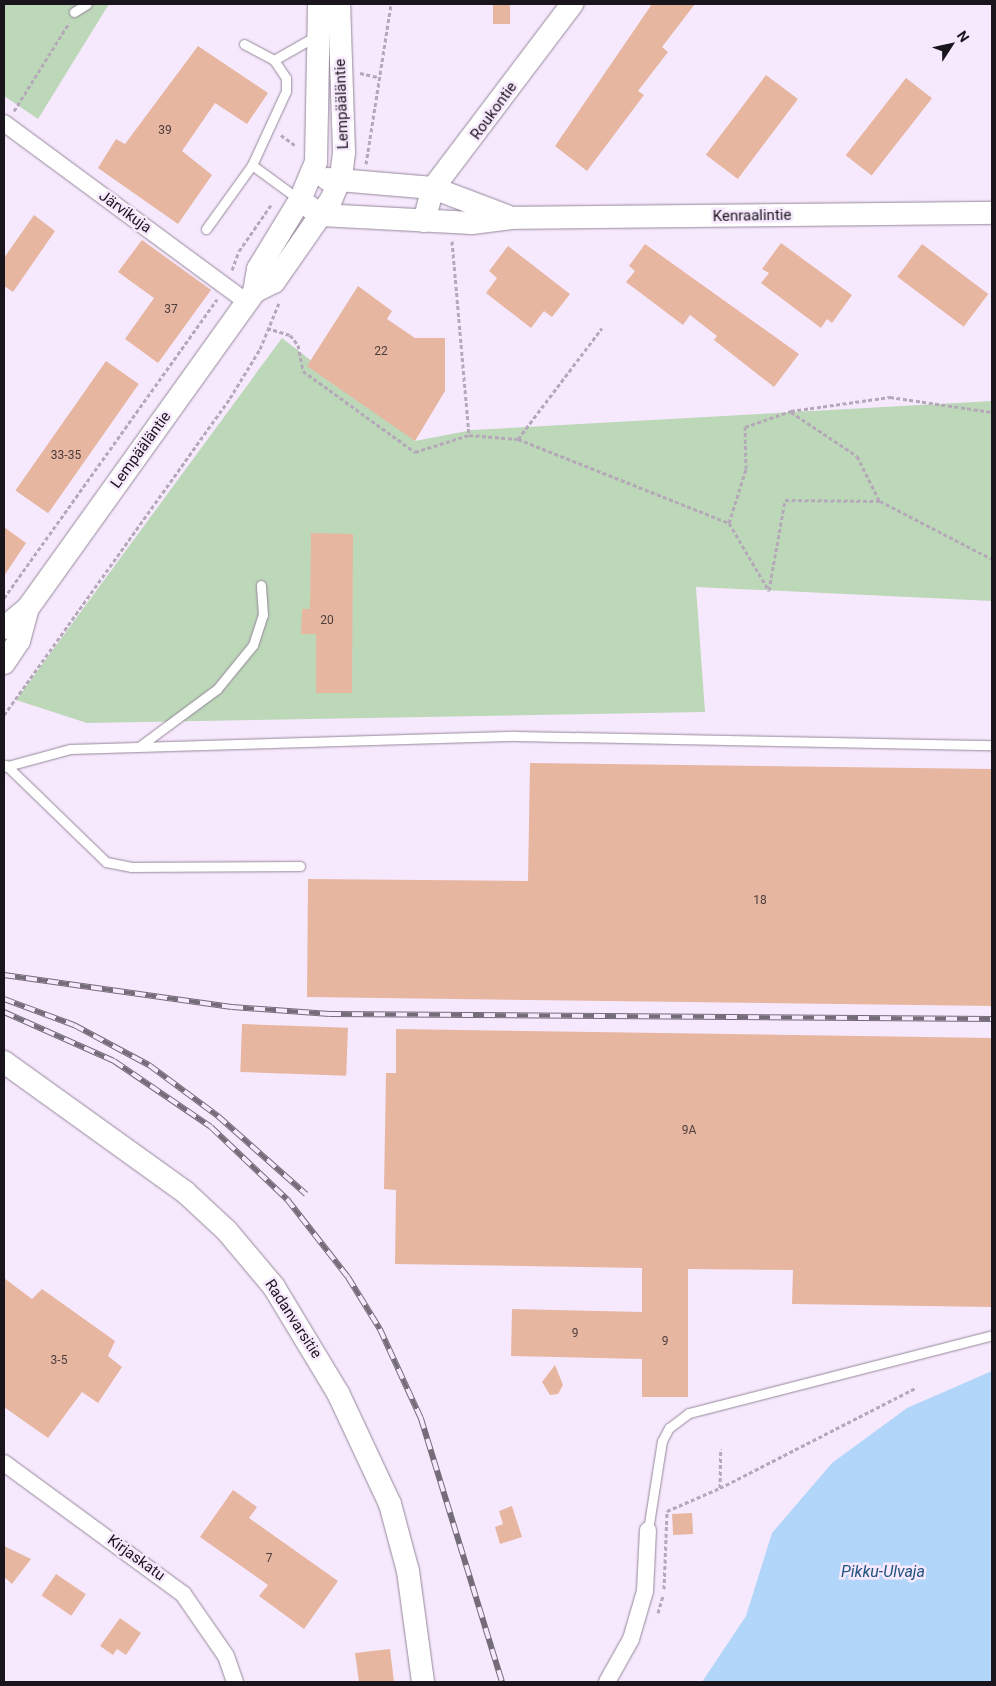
<!DOCTYPE html>
<meta charset="utf-8">
<style>
body{margin:0}
#map{position:relative;width:996px;height:1686px;overflow:hidden;background:#f7e9fd;font-family:Roboto,sans-serif}
div>[style]{position:absolute}
[style*='--x']{left:calc(var(--x)*1px);top:calc(var(--y)*1px);width:calc(var(--w)*1px);rotate:calc(var(--a)*1deg)}
.green>*{inset:0;background:#bdd8b9}
.water>*{inset:0;background:#b2d6f9}
.building>*{inset:0;background:#e6b6a1;transform-origin:0 0}
.path>*{height:3px;margin-top:-1.5px;transform-origin:0;background:repeating-linear-gradient(90deg,#b5a9b9 0 4px,transparent 0 6.5px)}
.roads{filter:drop-shadow(0 0 1px #95889a) drop-shadow(0 0 1px #95889a)}
.lane>*{height:9px;margin:-4.5px;padding:0 4.5px;transform-origin:4.5px;border-radius:4.5px;background:#fff}
.street>*{height:16px;margin:-8px;padding:0 8px;transform-origin:8px;border-radius:8px;background:#fff}
.secondary>*{height:22px;margin:-11px;padding:0 11px;transform-origin:11px;border-radius:11px;background:#fff}
.rail>*{height:5.5px;margin-top:-2.75px;transform-origin:0;background:repeating-linear-gradient(90deg,#f7e9fd 0 11px,#756c79 0 22px);box-sizing:border-box;border-block:1px solid #756c79}
span{translate:-50% -50%;white-space:nowrap;text-align:center;line-height:1.15;-webkit-text-stroke:5px #f7e9fd;paint-order:stroke}
.number-label{font-size:12px;color:#4d3d3d}
.number-label span{-webkit-text-stroke-width:0}
.street-label{font-size:15px;color:#1a151c}
.water-label{font-size:16px;color:#205481;font-style:italic}
.frame{position:absolute;inset:0;border:5px solid #1a151c;pointer-events:none}
.north{position:absolute;left:926px;top:20px;width:50px;height:50px;-webkit-text-stroke:4px #f7e9fd;paint-order:stroke;rotate:55deg;font-size:14px;font-weight:700;line-height:20px;text-align:center;color:#1a151c}
.north::after{content:'';display:block;margin:auto;width:18px;height:22px;background:#1a151c;clip-path:polygon(50% 0,100% 100%,50% 72%,0 100%)}
</style>
<div id="map">
<div class="green">
<i style="clip-path:polygon(4px 4px,109px 4px,38px 119px,4px 96px)"></i>
<i style="clip-path:polygon(282px 338px,415px 441px,472px 430px,992px 401px,992px 601px,696px 587px,705px 712px,87px 723px,16px 700px)"></i>
</div>
<div class="water">
<i style="clip-path:polygon(992px 1371px,992px 1682px,702px 1682px,746px 1616px,772px 1533px,832px 1463px,907px 1408px)"></i>
</div>
<div class="building">
<i style="left:493px;top:4px;width:17px;height:20px"></i>
<i style="clip-path:polygon(652px 4px,695px 4px,662px 47px,668px 52px,638px 91px,644px 95px,587px 171px,555px 146px)"></i>
<i style="clip-path:polygon(198px 46px,268px 93px,247px 124px,215px 103px,182px 151px,212px 175px,178px 224px,98px 168px,116px 139px,125px 144px)"></i>
<i style="left:766px;top:75px;width:40px;height:100px;rotate:37deg"></i>
<i style="left:906px;top:78px;width:33px;height:98px;rotate:38deg"></i>
<i style="clip-path:polygon(34px 215px,55px 231px,13px 292px,4px 286px,4px 258px)"></i>
<i style="clip-path:polygon(142px 240px,211px 290px,158px 363px,125px 339px,154px 298px,118px 272px)"></i>
<i style="clip-path:polygon(781px 243px,852px 295px,832px 323px,827px 319px,821px 328px,761px 283px,769px 273px,762px 269px)"></i>
<i style="clip-path:polygon(645px 244px,799px 354px,774px 387px,714px 340px,717px 336px,690px 315px,683px 325px,626px 282px,635px 271px,629px 266px)"></i>
<i style="left:922px;top:244px;width:83px;height:41px;rotate:37deg"></i>
<i style="clip-path:polygon(508px 246px,570px 294px,552px 317px,544px 311px,531px 328px,486px 293px,497px 278px,489px 271px)"></i>
<i style="clip-path:polygon(358px 286px,392px 311px,387px 319px,415px 338px,445px 338px,445px 391px,415px 441px,307px 366px)"></i>
<i style="left:106px;top:361px;width:40px;height:158px;rotate:35deg"></i>
<i style="clip-path:polygon(4px 527px,26px 543px,4px 576px)"></i>
<i style="clip-path:polygon(311px 533px,353px 534px,352px 693px,316px 693px,316px 634px,301px 634px,302px 609px,310px 609px)"></i>
<i style="clip-path:polygon(530px 763px,992px 769px,992px 1006px,307px 997px,308px 879px,528px 881px)"></i>
<i style="left:242px;top:1024px;width:106px;height:48px;rotate:2deg"></i>
<i style="clip-path:polygon(396px 1029px,992px 1038px,992px 1307px,792px 1304px,793px 1270px,688px 1269px,688px 1397px,642px 1397px,642px 1359px,511px 1356px,512px 1309px,642px 1312px,642px 1268px,395px 1264px,396px 1190px,384px 1189px,386px 1073px,396px 1073px)"></i>
<i style="clip-path:polygon(4px 1278px,32px 1299px,42px 1289px,115px 1341px,108px 1356px,122px 1367px,98px 1403px,82px 1392px,48px 1438px,4px 1407px)"></i>
<i style="clip-path:polygon(555px 1365px,563px 1385px,558px 1394px,550px 1395px,542px 1382px)"></i>
<i style="clip-path:polygon(233px 1490px,257px 1507px,249px 1518px,338px 1581px,304px 1629px,259px 1596px,268px 1585px,200px 1537px)"></i>
<i style="clip-path:polygon(512px 1506px,522px 1537px,500px 1544px,495px 1527px,503px 1524px,499px 1511px)"></i>
<i style="left:692px;top:1513px;width:21px;height:20px;rotate:87deg"></i>
<i style="clip-path:polygon(4px 1546px,31px 1559px,12px 1584px,4px 1577px)"></i>
<i style="left:56px;top:1574px;width:36px;height:26px;rotate:34deg"></i>
<i style="clip-path:polygon(120px 1618px,141px 1633px,126px 1655px,117px 1649px,113px 1655px,100px 1646px)"></i>
<i style="clip-path:polygon(390px 1649px,394px 1682px,359px 1682px,355px 1653px)"></i>
</div>
<div class="path">
<i style="--x:360;--y:73;--w:18;--a:13"></i>
<i style="--x:14;--y:111;--w:104;--a:-58"></i>
<i style="--x:281;--y:135;--w:19;--a:36"></i>
<i style="--x:366;--y:164;--w:162;--a:-81.1"></i>
<i style="--x:452;--y:241;--w:195;--a:85"></i>
<i style="--x:469;--y:435;--w:49;--a:4.7"></i>
<i style="--x:518;--y:439;--w:227;--a:21.7"></i>
<i style="--x:729;--y:523;--w:79;--a:59.5"></i>
<i style="--x:232;--y:270;--w:20;--a:-70"></i>
<i style="--x:239;--y:251;--w:56;--a:-55.2"></i>
<i style="--x:267;--y:328;--w:24;--a:17"></i>
<i style="--x:290;--y:335;--w:13;--a:51"></i>
<i style="--x:298;--y:345;--w:26;--a:79"></i>
<i style="--x:303;--y:371;--w:138;--a:35.9"></i>
<i style="--x:415;--y:452;--w:57;--a:-17.5"></i>
<i style="--x:791;--y:412;--w:79;--a:33.7"></i>
<i style="--x:857;--y:456;--w:49;--a:63.4"></i>
<i style="--x:518;--y:439;--w:139;--a:-52.9"></i>
<i style="--x:729;--y:523;--w:57;--a:-72.5"></i>
<i style="--x:746;--y:469;--w:42;--a:-91.4"></i>
<i style="--x:745;--y:427;--w:49;--a:-19.2"></i>
<i style="--x:791;--y:411;--w:100;--a:-8"></i>
<i style="--x:890;--y:397;--w:103;--a:8.4"></i>
<i style="--x:769;--y:590;--w:91;--a:-79.9"></i>
<i style="--x:785;--y:500;--w:95;--a:0.6"></i>
<i style="--x:880;--y:501;--w:126;--a:27.4"></i>
<i style="--x:4;--y:598;--w:367;--a:-54.5"></i>
<i style="--x:4;--y:715;--w:389;--a:-54.5"></i>
<i style="--x:230;--y:398;--w:57;--a:-58.5"></i>
<i style="--x:260;--y:349;--w:50;--a:-67.6"></i>
<i style="--x:720;--y:1488;--w:221;--a:-27.1"></i>
<i style="--x:664;--y:1589;--w:78;--a:-87.8"></i>
<i style="--x:667;--y:1511;--w:58;--a:-23.5"></i>
<i style="--x:720;--y:1488;--w:39;--a:-89"></i>
<i style="--x:658;--y:1613;--w:18;--a:-74"></i>
</div>
<div class="roads">
<div class="lane">
<i style="--x:74;--y:12;--w:15;--a:-32"></i>
<i style="--x:274;--y:60;--w:48;--a:-29.7"></i>
<i style="--x:252;--y:165;--w:59;--a:36.1"></i>
<i style="--x:206;--y:229;--w:79;--a:-54.3"></i>
<i style="--x:252;--y:165;--w:81;--a:-65.3"></i>
<i style="--x:286;--y:91;--w:13;--a:-90"></i>
<i style="--x:286;--y:78;--w:22;--a:-124"></i>
<i style="--x:274;--y:60;--w:34;--a:-152"></i>
<i style="--x:140;--y:746;--w:96;--a:-36.5"></i>
<i style="--x:217;--y:689;--w:57;--a:-50.7"></i>
<i style="--x:253;--y:645;--w:32;--a:-72"></i>
<i style="--x:263;--y:615;--w:30;--a:-94"></i>
<i style="--x:6;--y:765;--w:139;--a:44.1"></i>
<i style="--x:106;--y:862;--w:25;--a:11"></i>
<i style="--x:131;--y:867;--w:169;--a:-0.3"></i>
<i style="--x:4;--y:767;--w:68;--a:-15.3"></i>
<i style="--x:70;--y:749;--w:446;--a:-1.7"></i>
<i style="--x:516;--y:736;--w:476;--a:1.1"></i>
<i style="--x:648;--y:1530;--w:90;--a:-81.1"></i>
<i style="--x:662;--y:1441;--w:15;--a:-62"></i>
<i style="--x:669;--y:1428;--w:25;--a:-37"></i>
<i style="--x:689;--y:1413;--w:313;--a:-14.4"></i>
</div>
<div class="street">
<i style="--x:4;--y:123;--w:302;--a:36.4"></i>
<i style="--x:4;--y:1463;--w:222;--a:36.2"></i>
<i style="--x:183;--y:1594;--w:75;--a:55.3"></i>
<i style="--x:226;--y:1656;--w:28;--a:71"></i>
<i style="--x:607;--y:1682;--w:49;--a:-60.8"></i>
<i style="--x:631;--y:1639;--w:50;--a:-73.7"></i>
<i style="--x:645;--y:1591;--w:61;--a:-87.2"></i>
</div>
<div class="secondary">
<i style="--x:327;--y:179;--w:106;--a:4.9"></i>
<i style="--x:433;--y:188;--w:79;--a:20.7"></i>
<i style="--x:300;--y:200;--w:26;--a:36"></i>
<i style="--x:321;--y:215;--w:151;--a:3"></i>
<i style="--x:472;--y:223;--w:40;--a:-7.1"></i>
<i style="--x:512;--y:218;--w:480;--a:-0.6"></i>
<i style="--x:424;--y:221;--w:34;--a:-75"></i>
<i style="--x:433;--y:188;--w:231;--a:-52.9"></i>
<i style="--x:254;--y:292;--w:22;--a:-27"></i>
<i style="--x:274;--y:282;--w:100;--a:-55.2"></i>
<i style="--x:331;--y:200;--w:25;--a:-67"></i>
<i style="--x:341;--y:177;--w:25;--a:-83"></i>
<i style="--x:344;--y:152;--w:148;--a:-91.9"></i>
<i style="--x:4;--y:628;--w:31;--a:-40"></i>
<i style="--x:28;--y:608;--w:388;--a:-54.4"></i>
<i style="--x:254;--y:292;--w:23;--a:-80"></i>
<i style="--x:258;--y:269;--w:81;--a:-58.7"></i>
<i style="--x:300;--y:200;--w:41;--a:-67.2"></i>
<i style="--x:316;--y:162;--w:158;--a:-88.9"></i>
<i style="--x:4;--y:663;--w:27;--a:-56"></i>
<i style="--x:19;--y:641;--w:34;--a:-75"></i>
<i style="--x:4;--y:1062;--w:223;--a:35.7"></i>
<i style="--x:185;--y:1192;--w:57;--a:42.9"></i>
<i style="--x:227;--y:1231;--w:73;--a:50"></i>
<i style="--x:274;--y:1287;--w:124;--a:58.9"></i>
<i style="--x:338;--y:1393;--w:123;--a:64.9"></i>
<i style="--x:390;--y:1504;--w:69;--a:75"></i>
<i style="--x:408;--y:1571;--w:112;--a:82.3"></i>
</div>
</div>
<div class="rail">
<i style="--x:4;--y:975;--w:230;--a:8"></i>
<i style="--x:232;--y:1007;--w:98;--a:4.1"></i>
<i style="--x:330;--y:1014;--w:662;--a:0.43"></i>
<i style="--x:4;--y:999;--w:75;--a:20.4"></i>
<i style="--x:74;--y:1025;--w:85;--a:28.1"></i>
<i style="--x:149;--y:1065;--w:86;--a:36.5"></i>
<i style="--x:218;--y:1116;--w:118;--a:41.6"></i>
<i style="--x:4;--y:1012;--w:120;--a:24"></i>
<i style="--x:114;--y:1061;--w:117;--a:34.2"></i>
<i style="--x:211;--y:1127;--w:105;--a:43.5"></i>
<i style="--x:287;--y:1199;--w:99;--a:52"></i>
<i style="--x:348;--y:1277;--w:61;--a:58.4"></i>
<i style="--x:380;--y:1329;--w:98;--a:65.3"></i>
<i style="--x:421;--y:1418;--w:276;--a:72.9"></i>
</div>
<div class="number-label">
<span style="left:165px;top:131px">39</span>
<span style="left:171px;top:310px">37</span>
<span style="left:381px;top:352px">22</span>
<span style="left:66px;top:456px">33-35</span>
<span style="left:327px;top:621px">20</span>
<span style="left:760px;top:901px">18</span>
<span style="left:689px;top:1131px">9A</span>
<span style="left:575px;top:1334px">9</span>
<span style="left:665px;top:1342px">9</span>
<span style="left:59px;top:1361px">3-5</span>
<span style="left:269px;top:1559px">7</span>
</div>
<div class="street-label">
<span style="left:342px;top:104px;rotate:-92deg">Lempääläntie</span>
<span style="left:494px;top:111px;rotate:-54deg">Roukontie</span>
<span style="left:125px;top:212px;rotate:36deg">Järvikuja</span>
<span style="left:752px;top:216px;rotate:-1deg">Kenraalintie</span>
<span style="left:141px;top:450px;rotate:-54deg">Lempääläntie</span>
<span style="left:293px;top:1319px;rotate:57deg">Radanvarsitie</span>
<span style="left:136px;top:1558px;rotate:36deg">Kirjaskatu</span>
</div>
<div class="water-label">
<span style="left:883px;top:1572px">Pikku-Ulvaja</span>
</div>
<div class="frame"></div>
<div class="north">N</div>
</div>
